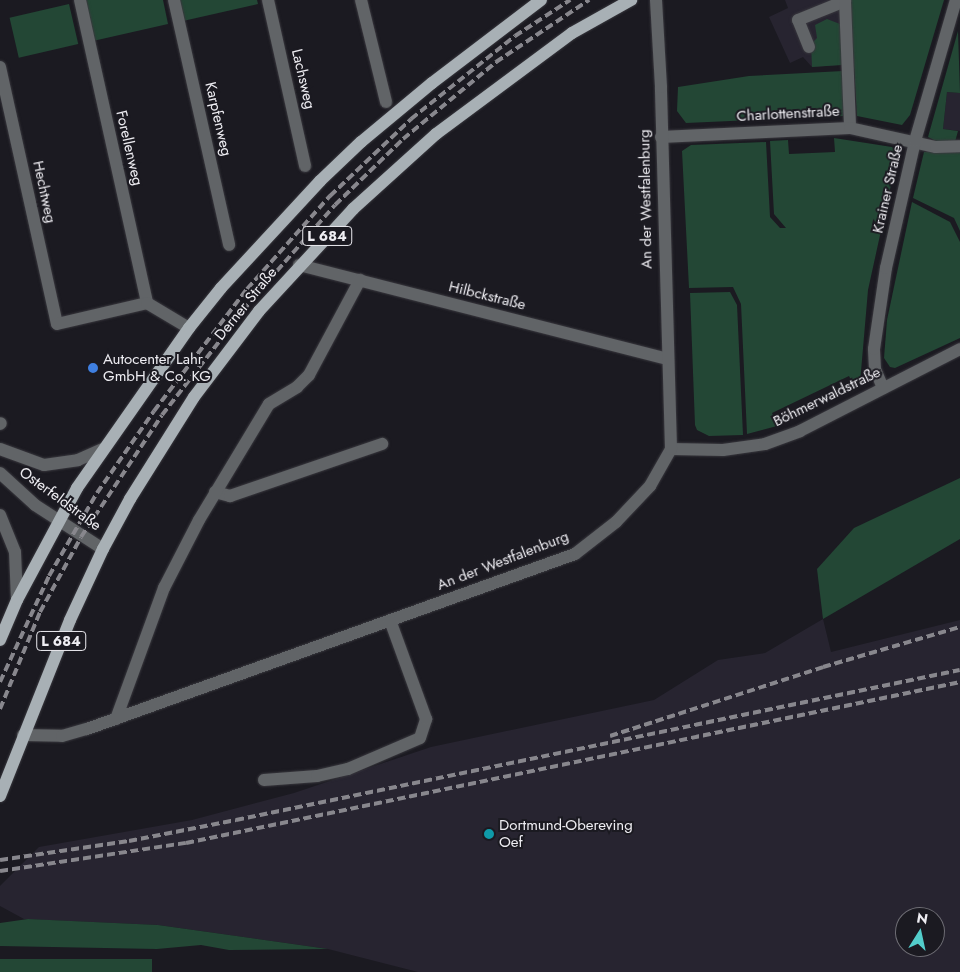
<!DOCTYPE html>
<meta charset="utf-8">
<style>
body{margin:0}
#map{position:relative;width:960px;height:972px;overflow:hidden;background:#1b1a21;font-family:Jost,sans-serif}
div>[style]{position:absolute}
[style*='--x']{left:calc(var(--x)*1px);top:calc(var(--y)*1px);width:calc(var(--w)*1px);rotate:calc(var(--a)*1deg)}
.built>*{inset:0;background:#272430}
.green>*{inset:0;background:#234735;transform-origin:0 0}
.roads{filter:drop-shadow(0 0 1px #39383e) drop-shadow(0 0 1px #39383e)}
.minor>*{height:12px;margin:-6px;padding:0 6px;transform-origin:6px;border-radius:6px;background:#616467}
.major>*{height:12px;margin:-6px;padding:0 6px;transform-origin:6px;border-radius:6px;background:#a8b0b5}
.rail>*{height:4px;margin-top:-2px;transform-origin:0;background:repeating-linear-gradient(90deg,#88878d 0 8px,transparent 0 12px)}
.dots>*{width:14px;height:14px;translate:-50% -50%;box-sizing:border-box;border:2px solid #1b1a21;border-radius:50%}
span{translate:-50% -50%;white-space:nowrap;text-align:center;line-height:1.15;-webkit-text-stroke:4px #1b1a21;paint-order:stroke}
.shield-label span{padding:1px 4px;background:#1b1a21;border:1px solid;border-radius:4px;-webkit-text-stroke-width:0}
.shield-label{font-size:14px;color:#eeedf2;font-weight:700}
.street-label{font-size:15px;color:#eeedf2}
.poi-label{font-size:15px;color:#eeedf2}
.left{translate:0 -50%;text-align:left}
.north{position:absolute;left:895px;top:907px;width:50px;height:50px;box-sizing:border-box;background:#1b1a21;border:1px solid #6f6e75;border-radius:50%;rotate:10deg;font-size:14px;font-weight:700;line-height:20px;text-align:center;color:#eeedf2}
.north::after{content:'';display:block;margin:auto;width:18px;height:22px;background:#53cdcb;clip-path:polygon(50% 0,100% 100%,50% 72%,0 100%)}
</style>
<div id="map">
<div class="built">
<i style="clip-path:polygon(785px 0,850px 0,854px 64px,812px 67px,803px 57px,790px 63px,769px 17px,788px 8px)"></i>
<i style="clip-path:polygon(947px 92px,960px 93px,960px 131px,943px 129px)"></i>
<i style="clip-path:polygon(evenodd,823px 619px,831px 652px,960px 620px,960px 972px,418px 972px,328px 949px,158px 925px,24px 919px,0 906px,0 886px,39px 847px,192px 820px,294px 793px,431px 747px,654px 700px,718px 660px,765px 653px,823px 619px,905px 917px,935px 917px,935px 947px,905px 947px,905px 917px)"></i>
</div>
<div class="green">
<i style="clip-path:polygon(86px 0,163px 0,168px 24px,93px 41px)"></i>
<i style="clip-path:polygon(178px 0,257px 0,258px 4px,183px 21px)"></i>
<i style="clip-path:polygon(850px 0,944px 0,910px 115px,902px 125px,857px 116px)"></i>
<i style="left:69px;top:4px;width:41px;height:61px;rotate:77deg"></i>
<i style="clip-path:polygon(827px 19px,840px 24px,842px 65px,812px 67px,811px 44px,817px 38px,815px 25px)"></i>
<i style="clip-path:polygon(958px 31px,960px 93px,947px 92px,943px 129px,958px 131px,955px 142px,936px 141px,928px 137px)"></i>
<i style="clip-path:polygon(843px 71px,843px 116px,686px 123px,677px 111px,678px 87px,749px 76px)"></i>
<i style="clip-path:polygon(834px 138px,892px 147px,898px 153px,868px 290px,860px 383px,855px 388px,849px 376px,772px 413px,777px 426px,747px 434px,741px 304px,733px 287px,689px 288px,682px 151px,691px 145px,766px 142px,770px 217px,780px 228px,786px 228px,774px 214px,770px 141px,788px 140px,789px 154px,835px 152px)"></i>
<i style="clip-path:polygon(937px 149px,960px 150px,960px 231px,954px 218px,913px 198px,924px 152px)"></i>
<i style="clip-path:polygon(912px 202px,950px 222px,960px 242px,960px 338px,895px 368px,890px 367px,884px 358px,887px 320px)"></i>
<i style="clip-path:polygon(730px 292px,737px 305px,743px 435px,709px 436px,697px 430px,695px 425px,690px 293px)"></i>
<i style="clip-path:polygon(960px 478px,960px 539px,823px 619px,817px 569px,854px 528px)"></i>
<i style="clip-path:polygon(28px 919px,158px 925px,328px 949px,229px 950px,201px 945px,157px 949px,0 946px,0 923px)"></i>
<i style="left:0;top:959px;width:152px;height:13px"></i>
</div>
<div class="roads">
<div class="minor">
<i style="--x:80;--y:0;--w:310;--a:77.5"></i>
<i style="--x:174;--y:0;--w:251;--a:77.3"></i>
<i style="--x:268;--y:0;--w:170;--a:77.4"></i>
<i style="--x:361;--y:0;--w:105;--a:76.2"></i>
<i style="--x:809;--y:47;--w:29;--a:-112"></i>
<i style="--x:798;--y:20;--w:51;--a:-22"></i>
<i style="--x:845;--y:1;--w:127;--a:87.7"></i>
<i style="--x:0;--y:67;--w:263;--a:77.5"></i>
<i style="--x:57;--y:324;--w:92;--a:-13.1"></i>
<i style="--x:147;--y:303;--w:49;--a:30.8"></i>
<i style="--x:661;--y:137;--w:189;--a:-2.7"></i>
<i style="--x:850;--y:128;--w:88;--a:12.5"></i>
<i style="--x:936;--y:147;--w:24;--a:-2"></i>
<i style="--x:299;--y:265;--w:380;--a:14.3"></i>
<i style="--x:883;--y:388;--w:21;--a:-113"></i>
<i style="--x:875;--y:369;--w:20;--a:-93"></i>
<i style="--x:874;--y:349;--w:82;--a:-81.6"></i>
<i style="--x:886;--y:268;--w:130;--a:-77.1"></i>
<i style="--x:915;--y:141;--w:147;--a:-73.8"></i>
<i style="--x:0;--y:424;--w:1;--a:-45"></i>
<i style="--x:0;--y:449;--w:47;--a:20"></i>
<i style="--x:44;--y:465;--w:34;--a:-8"></i>
<i style="--x:78;--y:460;--w:27;--a:-24"></i>
<i style="--x:671;--y:449;--w:52;--a:1.1"></i>
<i style="--x:723;--y:450;--w:42;--a:-8.1"></i>
<i style="--x:765;--y:444;--w:37;--a:-20"></i>
<i style="--x:800;--y:431;--w:180;--a:-27.1"></i>
<i style="--x:0;--y:473;--w:47;--a:42.4"></i>
<i style="--x:35;--y:505;--w:81;--a:32.9"></i>
<i style="--x:215;--y:492;--w:16;--a:15"></i>
<i style="--x:230;--y:496;--w:161;--a:-18.9"></i>
<i style="--x:0;--y:515;--w:40;--a:68"></i>
<i style="--x:15;--y:552;--w:48;--a:87.6"></i>
<i style="--x:116;--y:719;--w:140;--a:-69.9"></i>
<i style="--x:164;--y:588;--w:76;--a:-62.8"></i>
<i style="--x:199;--y:520;--w:135;--a:-58.9"></i>
<i style="--x:269;--y:404;--w:33;--a:-31"></i>
<i style="--x:297;--y:387;--w:17;--a:-45"></i>
<i style="--x:309;--y:375;--w:108;--a:-61.8"></i>
<i style="--x:23;--y:735;--w:39;--a:1"></i>
<i style="--x:62;--y:736;--w:26;--a:-16"></i>
<i style="--x:87;--y:729;--w:518;--a:-19.73"></i>
<i style="--x:575;--y:554;--w:52;--a:-38"></i>
<i style="--x:616;--y:522;--w:50;--a:-46.6"></i>
<i style="--x:650;--y:486;--w:43;--a:-60.4"></i>
<i style="--x:671;--y:449;--w:362;--a:-91.6"></i>
<i style="--x:661;--y:87;--w:87;--a:-93.3"></i>
<i style="--x:264;--y:780;--w:53;--a:-4.3"></i>
<i style="--x:317;--y:776;--w:32;--a:-13"></i>
<i style="--x:348;--y:769;--w:78;--a:-23.3"></i>
<i style="--x:420;--y:738;--w:20;--a:-72"></i>
<i style="--x:426;--y:719;--w:105;--a:-110"></i>
</div>
<div class="major">
<i style="--x:0;--y:640;--w:43;--a:-67"></i>
<i style="--x:17;--y:600;--w:127;--a:-61.8"></i>
<i style="--x:77;--y:488;--w:195;--a:-55"></i>
<i style="--x:189;--y:328;--w:51;--a:-51.3"></i>
<i style="--x:221;--y:288;--w:146;--a:-47.2"></i>
<i style="--x:320;--y:181;--w:57;--a:-43.6"></i>
<i style="--x:361;--y:142;--w:92;--a:-39.7"></i>
<i style="--x:432;--y:83;--w:137;--a:-37.3"></i>
<i style="--x:0;--y:796;--w:189;--a:-68.3"></i>
<i style="--x:70;--y:620;--w:78;--a:-65.1"></i>
<i style="--x:103;--y:549;--w:57;--a:-61.6"></i>
<i style="--x:130;--y:499;--w:120;--a:-57.9"></i>
<i style="--x:194;--y:397;--w:108;--a:-52.9"></i>
<i style="--x:259;--y:311;--w:139;--a:-47.3"></i>
<i style="--x:353;--y:209;--w:112;--a:-42.1"></i>
<i style="--x:436;--y:134;--w:169;--a:-36.6"></i>
<i style="--x:572;--y:33;--w:68;--a:-29.2"></i>
</div>
</div>
<div class="rail">
<i style="--x:0;--y:682;--w:117;--a:-65.2"></i>
<i style="--x:49;--y:576;--w:96;--a:-60"></i>
<i style="--x:97;--y:493;--w:100;--a:-55.2"></i>
<i style="--x:154;--y:411;--w:153;--a:-52.7"></i>
<i style="--x:247;--y:289;--w:125;--a:-48.3"></i>
<i style="--x:330;--y:196;--w:112;--a:-43.5"></i>
<i style="--x:411;--y:119;--w:133;--a:-38.6"></i>
<i style="--x:515;--y:36;--w:66;--a:-33.2"></i>
<i style="--x:0;--y:709;--w:105;--a:-67.6"></i>
<i style="--x:40;--y:612;--w:85;--a:-61.3"></i>
<i style="--x:81;--y:537;--w:146;--a:-56.4"></i>
<i style="--x:162;--y:415;--w:148;--a:-52.1"></i>
<i style="--x:253;--y:298;--w:124;--a:-48.6"></i>
<i style="--x:335;--y:205;--w:95;--a:-44.1"></i>
<i style="--x:403;--y:139;--w:121;--a:-39.6"></i>
<i style="--x:496;--y:62;--w:112;--a:-33.7"></i>
<i style="--x:610;--y:736;--w:224;--a:-17.9"></i>
<i style="--x:823;--y:667;--w:143;--a:-16.3"></i>
<i style="--x:0;--y:860;--w:130;--a:-8.4"></i>
<i style="--x:129;--y:841;--w:109;--a:-11.1"></i>
<i style="--x:236;--y:820;--w:739;--a:-11.71"></i>
<i style="--x:0;--y:871;--w:188;--a:-8.6"></i>
<i style="--x:186;--y:843;--w:791;--a:-11.75"></i>
</div>
<div class="dots">
<i style="left:93px;top:368px;background:#3f7fe0"></i>
<i style="left:489px;top:834px;background:#0f9aa8"></i>
</div>
<div class="shield-label">
<span style="left:327px;top:236px">L 684</span>
<span style="left:61px;top:641px">L 684</span>
</div>
<div class="street-label">
<span style="left:303px;top:79px;rotate:77deg">Lachsweg</span>
<span style="left:788px;top:114px;rotate:-3deg">Charlottenstraße</span>
<span style="left:218px;top:119px;rotate:77deg">Karpfenweg</span>
<span style="left:129px;top:148px;rotate:77deg">Forellenweg</span>
<span style="left:888px;top:189px;rotate:-77deg">Krainer Straße</span>
<span style="left:44px;top:192px;rotate:78deg">Hechtweg</span>
<span style="left:646px;top:199px;rotate:-91deg">An der Westfalenburg</span>
<span style="left:487px;top:296px;rotate:14deg">Hilbckstraße</span>
<span style="left:246px;top:304px;rotate:-51deg">Derner Straße</span>
<span style="left:827px;top:397px;rotate:-26deg">Böhmerwaldstraße</span>
<span style="left:60px;top:499px;rotate:36deg">Osterfeldstraße</span>
<span style="left:503px;top:561px;rotate:-21deg">An der Westfalenburg</span>
</div>
<div class="poi-label">
<span class="left" style="left:103px;top:368px">Autocenter Lahr<br>GmbH &amp; Co. KG</span>
<span class="left" style="left:499px;top:834px">Dortmund-Obereving<br>Oef</span>
</div>
<div class="north">N</div>
</div>
